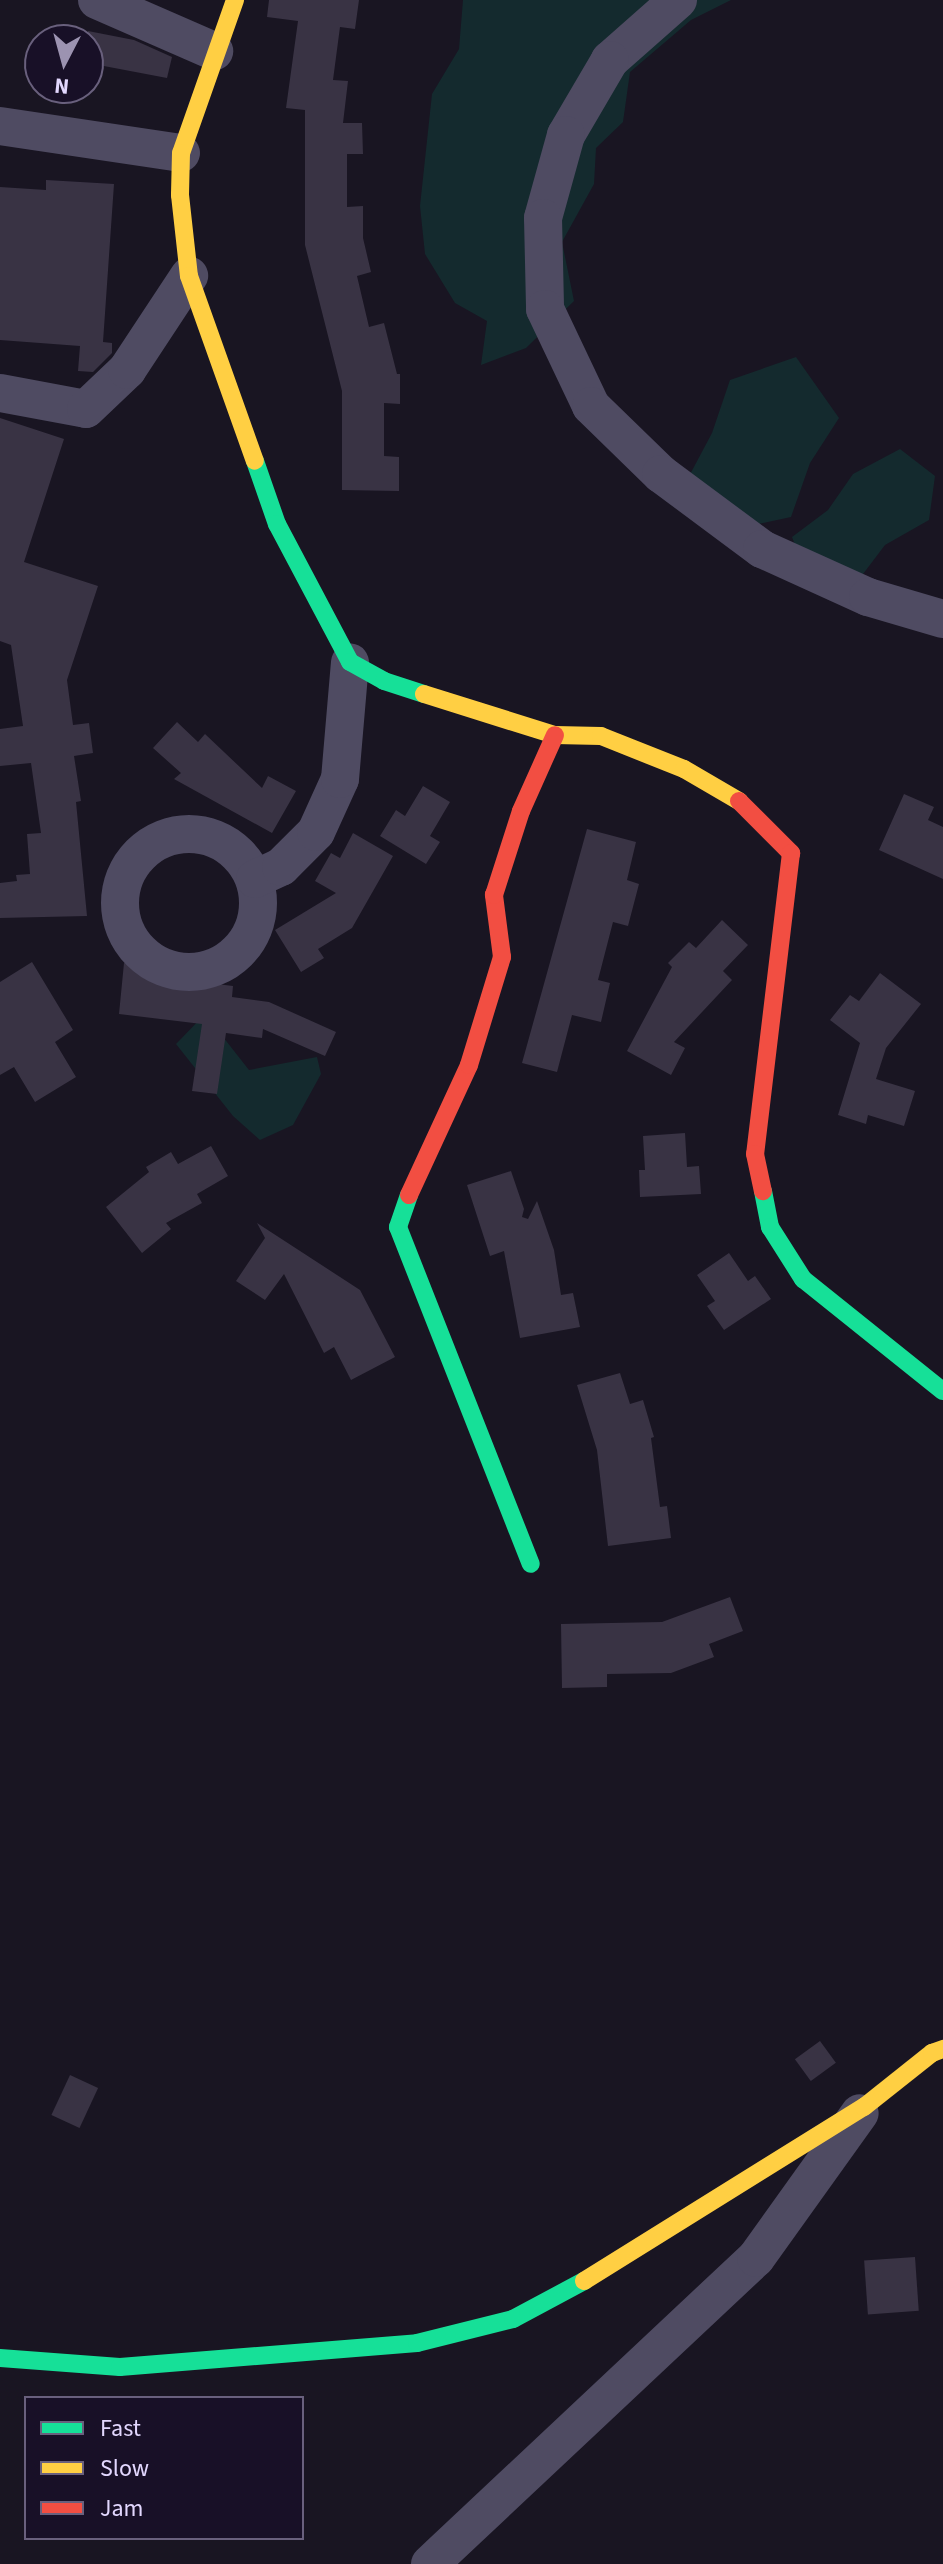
<!DOCTYPE html>
<style>
body{margin:0}
#map{position:relative;width:943px;height:2564px;overflow:hidden;background:#191522;font-family:"Source Sans 3",sans-serif}
div>[style]{position:absolute}
[style*='--x']{left:calc(var(--x)*1px);top:calc(var(--y)*1px);width:calc(var(--w)*1px);rotate:calc(var(--a)*1deg)}
.green>*{inset:0;background:#142a2e}
.building>*{inset:0;background:#393344;transform-origin:0 0}
.street>*{height:38px;margin:-19px;padding:0 19px;transform-origin:19px;border-radius:19px;background:#4f4b62}
.street>.ring{margin:-19px;padding:0;box-sizing:content-box;background:none;border:38px solid #4f4b62;border-radius:50%}
.fast>*{height:18px;margin:-9px;padding:0 9px;transform-origin:9px;border-radius:9px;background:#16e098}
.slow>*{height:18px;margin:-9px;padding:0 9px;transform-origin:9px;border-radius:9px;background:#ffcf43}
.jam>*{height:18px;margin:-9px;padding:0 9px;transform-origin:9px;border-radius:9px;background:#f24e42}
span{translate:-50% -50%;white-space:nowrap;text-align:center;line-height:1.15;-webkit-text-stroke:6px #181027;paint-order:stroke}
.legend{position:absolute;left:24px;top:2396px;width:280px;height:144px;box-sizing:border-box;background:#181027;border:2px solid #69607d;margin:0;padding:10px 14px;list-style:none;font-size:24px;color:#e2d7fe}
.legend li{display:flex;align-items:center;gap:16px;height:40px}
.legend b{width:40px;border:2px solid #69607d}
.north{position:absolute;left:24px;top:24px;width:80px;height:80px;box-sizing:border-box;background:#181027;border:2px solid #69607d;border-radius:50%;rotate:186deg;font-size:22px;font-weight:700;line-height:32px;text-align:center;color:#e2d7fe}
.north::after{content:'';display:block;margin:auto;width:28px;height:36px;background:#9c93b1;clip-path:polygon(50% 0,100% 100%,50% 72%,0 100%)}
</style>
<div id="map">
<div class="green">
<i style="clip-path:polygon(463px 0,731px 0,691px 20px,630px 72px,623px 122px,596px 148px,594px 184px,562px 242px,574px 301px,526px 348px,481px 365px,487px 321px,455px 303px,425px 254px,420px 206px,432px 94px,459px 49px)"></i>
<i style="clip-path:polygon(796px 357px,839px 418px,810px 463px,791px 517px,745px 527px,687px 480px,712px 433px,730px 380px)"></i>
<i style="clip-path:polygon(900px 449px,935px 476px,929px 520px,885px 545px,860px 578px,801px 560px,792px 537px,828px 510px,853px 474px)"></i>
<i style="clip-path:polygon(205px 1014px,249px 1070px,317px 1057px,321px 1074px,293px 1125px,260px 1140px,233px 1116px,176px 1044px)"></i>
</div>
<div class="building">
<i style="clip-path:polygon(269px 0,359px 0,355px 29px,340px 27px,333px 80px,348px 81px,343px 123px,362px 123px,363px 154px,347px 154px,347px 207px,363px 206px,363px 238px,371px 272px,357px 276px,369px 327px,384px 323px,397px 374px,400px 374px,400px 404px,384px 403px,384px 456px,399px 457px,399px 491px,342px 490px,342px 391px,305px 245px,305px 110px,286px 108px,298px 21px,267px 17px)"></i>
<i style="clip-path:polygon(88px 31px,134px 40px,172px 57px,167px 78px,88px 63px)"></i>
<i style="clip-path:polygon(46px 180px,114px 184px,103px 342px,112px 343px,112px 353px,93px 372px,78px 371px,80px 346px,0 340px,0 187px,46px 190px)"></i>
<i style="clip-path:polygon(0 418px,64px 439px,24px 562px,98px 586px,67px 680px,73px 725px,89px 723px,93px 753px,74px 756px,81px 801px,76px 802px,87px 916px,0 918px,0 883px,17px 881px,16px 875px,30px 874px,27px 834px,41px 833px,31px 763px,0 766px,0 729px,23px 726px,11px 645px,0 641px)"></i>
<i style="clip-path:polygon(177px 722px,198px 742px,205px 734px,262px 788px,268px 776px,296px 791px,272px 833px,174px 779px,181px 773px,153px 748px)"></i>
<i style="clip-path:polygon(423px 786px,450px 802px,430px 836px,440px 842px,426px 864px,380px 836px,396px 810px,405px 816px)"></i>
<i style="clip-path:polygon(904px 794px,934px 807px,928px 820px,943px 827px,943px 879px,879px 850px)"></i>
<i style="clip-path:polygon(587px 829px,636px 842px,627px 880px,639px 884px,628px 926px,613px 922px,598px 980px,610px 983px,601px 1022px,572px 1015px,557px 1072px,522px 1063px)"></i>
<i style="clip-path:polygon(353px 833px,393px 856px,352px 928px,318px 949px,324px 958px,301px 972px,275px 930px,336px 893px,315px 881px,331px 853px,340px 858px)"></i>
<i style="clip-path:polygon(722px 920px,748px 945px,723px 971px,732px 980px,674px 1042px,685px 1048px,671px 1075px,627px 1051px,672px 967px,668px 963px,689px 942px,696px 948px)"></i>
<i style="clip-path:polygon(32px 962px,73px 1030px,55px 1042px,76px 1077px,35px 1102px,14px 1067px,0 1075px,0 982px)"></i>
<i style="clip-path:polygon(124px 963px,153px 966px,152px 976px,233px 986px,232px 997px,269px 1002px,336px 1032px,325px 1056px,263px 1029px,262px 1038px,226px 1033px,217px 1094px,192px 1091px,202px 1024px,119px 1014px)"></i>
<i style="clip-path:polygon(880px 973px,921px 1004px,886px 1048px,876px 1079px,915px 1091px,904px 1126px,868px 1115px,866px 1124px,838px 1115px,860px 1043px,830px 1020px,850px 995px,859px 1001px)"></i>
<i style="clip-path:polygon(685px 1133px,687px 1167px,699px 1166px,701px 1194px,640px 1197px,639px 1170px,645px 1170px,643px 1136px)"></i>
<i style="clip-path:polygon(211px 1146px,228px 1176px,197px 1194px,202px 1203px,166px 1223px,171px 1229px,142px 1253px,106px 1207px,149px 1172px,146px 1167px,171px 1152px,178px 1164px)"></i>
<i style="clip-path:polygon(511px 1171px,524px 1209px,522px 1217px,528px 1219px,537px 1201px,554px 1250px,561px 1295px,573px 1293px,580px 1327px,520px 1338px,504px 1251px,490px 1256px,467px 1185px)"></i>
<i style="clip-path:polygon(257px 1223px,360px 1290px,395px 1357px,351px 1380px,334px 1347px,324px 1353px,284px 1274px,265px 1300px,236px 1281px,265px 1238px)"></i>
<i style="clip-path:polygon(729px 1253px,748px 1281px,755px 1276px,771px 1299px,724px 1330px,707px 1306px,715px 1301px,697px 1275px)"></i>
<i style="clip-path:polygon(620px 1373px,630px 1404px,643px 1400px,654px 1437px,651px 1438px,660px 1507px,667px 1506px,671px 1538px,608px 1546px,597px 1450px,577px 1385px)"></i>
<i style="clip-path:polygon(730px 1597px,743px 1631px,709px 1644px,714px 1657px,671px 1673px,607px 1674px,607px 1687px,562px 1688px,561px 1624px,662px 1622px)"></i>
<i style="left:820px;top:2041px;width:27px;height:31px;rotate:54deg"></i>
<i style="left:70px;top:2075px;width:31px;height:44px;rotate:25deg"></i>
<i style="left:915px;top:2257px;width:54px;height:51px;rotate:86deg"></i>
</div>
<div class="street">
<i style="--x:97;--y:0;--w:128;--a:23.6"></i>
<i style="--x:678;--y:0;--w:91;--a:138.6"></i>
<i style="--x:610;--y:60;--w:87;--a:120.4"></i>
<i style="--x:566;--y:135;--w:86;--a:105.5"></i>
<i style="--x:543;--y:218;--w:91;--a:88.7"></i>
<i style="--x:545;--y:309;--w:107;--a:64.6"></i>
<i style="--x:591;--y:406;--w:98;--a:44.2"></i>
<i style="--x:661;--y:474;--w:126;--a:36.6"></i>
<i style="--x:762;--y:549;--w:116;--a:24.4"></i>
<i style="--x:868;--y:597;--w:78;--a:16.3"></i>
<i style="--x:0;--y:126;--w:183;--a:8.5"></i>
<i style="--x:0;--y:393;--w:87;--a:10.5"></i>
<i style="--x:86;--y:409;--w:57;--a:-43.6"></i>
<i style="--x:127;--y:370;--w:113;--a:-56.6"></i>
<i class="ring" style="left:120px;top:834px;width:100px;height:100px"></i>
<i style="--x:255;--y:879;--w:29;--a:-25"></i>
<i style="--x:281;--y:867;--w:49;--a:-45"></i>
<i style="--x:316;--y:832;--w:58;--a:-65.6"></i>
<i style="--x:340;--y:779;--w:117;--a:-85.1"></i>
<i style="--x:430;--y:2564;--w:447;--a:-43.2"></i>
<i style="--x:756;--y:2258;--w:178;--a:-54.4"></i>
</div>
<div class="fast">
<i style="--x:255;--y:461;--w:67;--a:70.8"></i>
<i style="--x:277;--y:524;--w:156;--a:62.1"></i>
<i style="--x:350;--y:662;--w:39;--a:29"></i>
<i style="--x:384;--y:681;--w:42;--a:18"></i>
<i style="--x:763;--y:1191;--w:37;--a:79"></i>
<i style="--x:770;--y:1227;--w:62;--a:57.6"></i>
<i style="--x:803;--y:1279;--w:179;--a:38.7"></i>
<i style="--x:409;--y:1195;--w:34;--a:109"></i>
<i style="--x:398;--y:1227;--w:362;--a:68.5"></i>
<i style="--x:0;--y:2358;--w:120;--a:4.3"></i>
<i style="--x:120;--y:2367;--w:298;--a:-4.6"></i>
<i style="--x:417;--y:2343;--w:99;--a:-14"></i>
<i style="--x:513;--y:2319;--w:81;--a:-28.2"></i>
</div>
<div class="slow">
<i style="--x:235;--y:0;--w:162;--a:109.4"></i>
<i style="--x:181;--y:153;--w:42;--a:91.4"></i>
<i style="--x:180;--y:195;--w:81;--a:83.7"></i>
<i style="--x:189;--y:276;--w:196;--a:70.4"></i>
<i style="--x:424;--y:694;--w:137;--a:17.4"></i>
<i style="--x:555;--y:735;--w:46;--a:1.2"></i>
<i style="--x:601;--y:736;--w:89;--a:21.7"></i>
<i style="--x:684;--y:769;--w:64;--a:30.2"></i>
<i style="--x:584;--y:2281;--w:330;--a:-31.9"></i>
<i style="--x:864;--y:2107;--w:87;--a:-38.5"></i>
<i style="--x:932;--y:2053;--w:12;--a:-20"></i>
</div>
<div class="jam">
<i style="--x:739;--y:801;--w:74;--a:45"></i>
<i style="--x:791;--y:853;--w:303;--a:96.8"></i>
<i style="--x:755;--y:1154;--w:38;--a:78"></i>
<i style="--x:409;--y:1195;--w:143;--a:-65.2"></i>
<i style="--x:469;--y:1065;--w:113;--a:-73"></i>
<i style="--x:502;--y:957;--w:63;--a:-97.4"></i>
<i style="--x:494;--y:895;--w:88;--a:-72.2"></i>
<i style="--x:521;--y:811;--w:83;--a:-65.9"></i>
</div>
<ul class="legend">
<li><b style="height:10px;background:#16e098"></b>Fast</li>
<li><b style="height:10px;background:#ffcf43"></b>Slow</li>
<li><b style="height:10px;background:#f24e42"></b>Jam</li>
</ul>
<div class="north">N</div>
</div>
